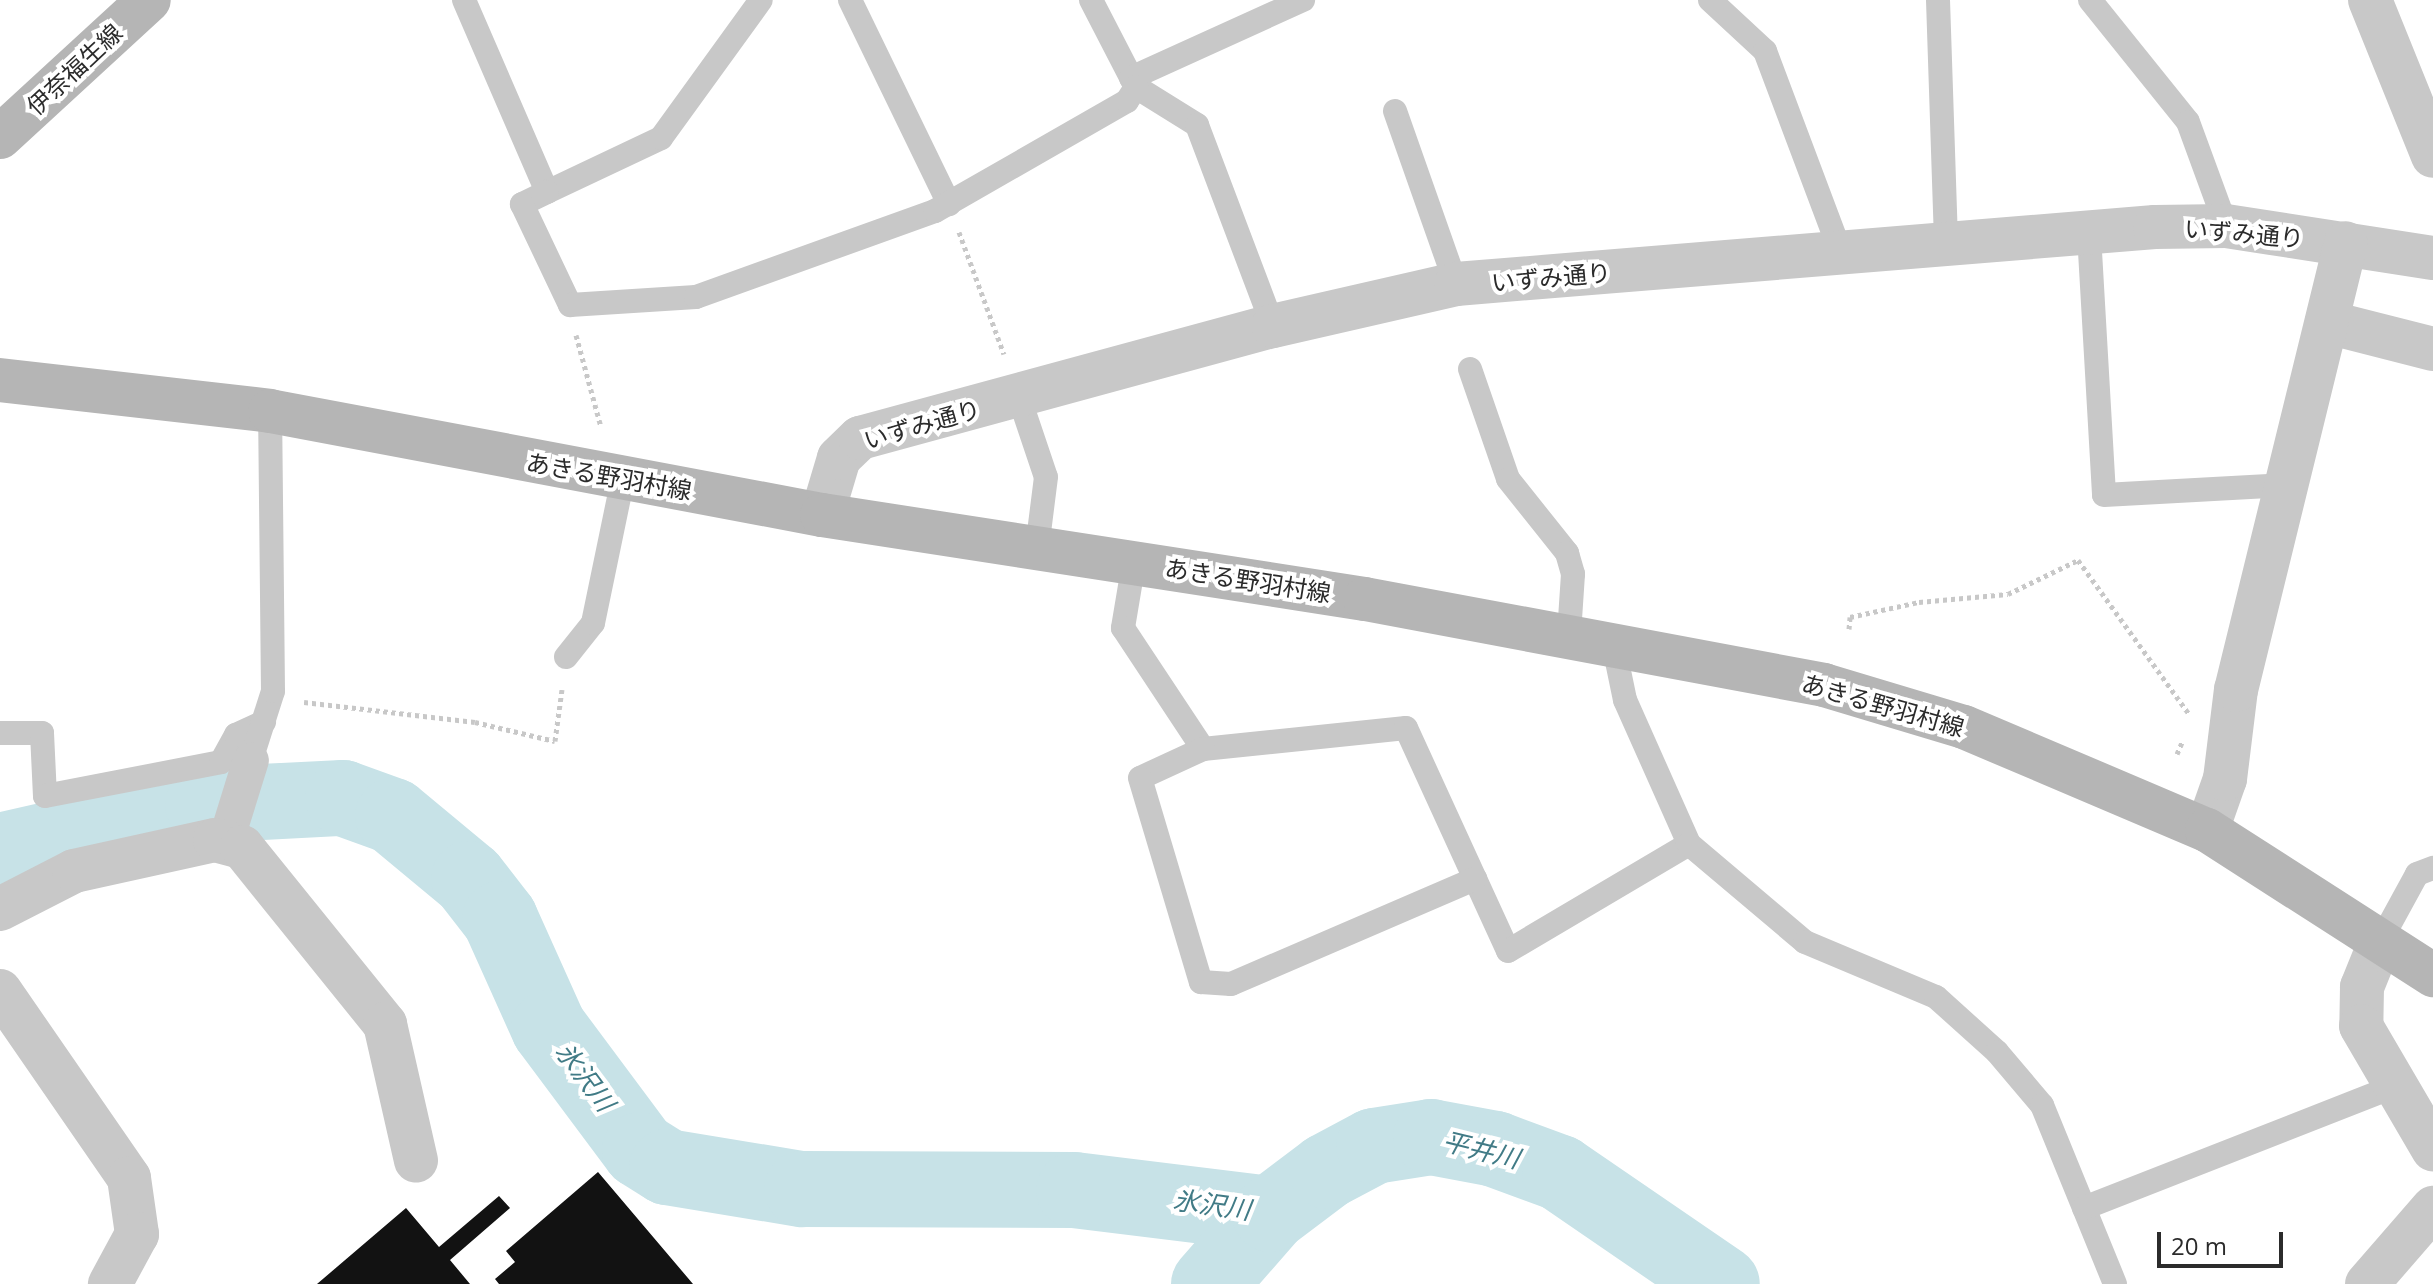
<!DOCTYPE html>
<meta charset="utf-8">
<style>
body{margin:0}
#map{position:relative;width:2433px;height:1284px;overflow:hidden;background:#fff;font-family:"Open Sans","Noto Sans JP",sans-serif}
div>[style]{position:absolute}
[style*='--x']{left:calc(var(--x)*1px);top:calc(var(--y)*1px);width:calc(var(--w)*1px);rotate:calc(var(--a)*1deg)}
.river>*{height:76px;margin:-38px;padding:0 38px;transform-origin:38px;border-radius:38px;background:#c7e2e7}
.building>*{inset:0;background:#121212}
.path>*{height:5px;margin-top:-2.5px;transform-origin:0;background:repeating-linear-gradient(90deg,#c8c8c8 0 4px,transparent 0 8px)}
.service>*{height:24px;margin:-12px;padding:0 12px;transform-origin:12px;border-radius:12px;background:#c8c8c8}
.pedestrian>*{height:36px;margin:-18px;padding:0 18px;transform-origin:18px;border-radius:18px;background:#c8c8c8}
.minor>*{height:44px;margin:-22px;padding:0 22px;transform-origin:22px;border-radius:22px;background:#c8c8c8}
.secondary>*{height:44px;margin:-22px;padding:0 22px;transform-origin:22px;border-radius:22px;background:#b5b5b5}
span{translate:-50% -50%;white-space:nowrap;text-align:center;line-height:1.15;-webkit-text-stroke:8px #fff;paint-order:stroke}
.street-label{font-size:24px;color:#2b2b2b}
.water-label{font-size:26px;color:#417b86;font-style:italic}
.scale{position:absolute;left:2157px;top:1232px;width:126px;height:36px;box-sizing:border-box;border:4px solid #2b2b2b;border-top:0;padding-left:10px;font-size:24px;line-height:28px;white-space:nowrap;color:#2b2b2b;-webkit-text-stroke:6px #fff;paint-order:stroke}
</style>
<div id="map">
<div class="river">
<i style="--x:0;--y:851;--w:208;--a:-12.8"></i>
<i style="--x:203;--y:805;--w:140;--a:-2.9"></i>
<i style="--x:343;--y:798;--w:53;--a:19.8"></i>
<i style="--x:393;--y:816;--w:99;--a:39.7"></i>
<i style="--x:469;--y:879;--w:51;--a:52.2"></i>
<i style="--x:500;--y:919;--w:120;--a:65.8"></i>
<i style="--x:549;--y:1028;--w:152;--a:53.3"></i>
<i style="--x:640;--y:1150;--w:32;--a:32"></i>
<i style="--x:667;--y:1167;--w:137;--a:9.3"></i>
<i style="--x:802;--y:1189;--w:272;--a:0.2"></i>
<i style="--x:1074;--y:1190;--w:197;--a:7"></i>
<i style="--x:1209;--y:1284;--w:93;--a:-48.9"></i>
<i style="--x:1270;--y:1214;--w:71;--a:-37"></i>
<i style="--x:1327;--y:1171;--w:53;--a:-28"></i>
<i style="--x:1374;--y:1146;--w:58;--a:-9"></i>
<i style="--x:1431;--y:1137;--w:65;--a:10.6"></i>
<i style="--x:1495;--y:1149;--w:69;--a:20.3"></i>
<i style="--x:1560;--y:1173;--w:196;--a:34.4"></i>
</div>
<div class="building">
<i style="clip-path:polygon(598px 1172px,693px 1284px,499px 1284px,495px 1279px,515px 1262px,506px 1251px)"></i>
<i style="clip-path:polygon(499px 1196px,510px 1208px,450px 1260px,470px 1284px,317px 1284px,406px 1208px,439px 1247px)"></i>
</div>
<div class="path">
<i style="--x:959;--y:232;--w:130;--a:69.8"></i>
<i style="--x:576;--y:335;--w:95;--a:74.8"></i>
<i style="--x:1849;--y:629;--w:12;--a:-85"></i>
<i style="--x:1850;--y:617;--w:71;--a:-12.3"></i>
<i style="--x:1919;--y:602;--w:89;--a:-5.1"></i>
<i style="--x:2008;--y:594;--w:78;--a:-25.9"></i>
<i style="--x:2078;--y:560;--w:190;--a:54.2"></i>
<i style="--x:304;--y:702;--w:172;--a:6.7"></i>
<i style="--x:475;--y:722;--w:82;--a:13.4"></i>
<i style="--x:555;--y:741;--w:52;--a:-82.3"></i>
<i style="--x:2177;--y:754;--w:15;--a:-67"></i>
</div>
<div class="service">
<i style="--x:464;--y:0;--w:209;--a:66.6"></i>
<i style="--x:547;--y:192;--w:126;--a:-25.3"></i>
<i style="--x:661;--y:138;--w:170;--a:-54.1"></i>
<i style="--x:850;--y:0;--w:227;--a:64.1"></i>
<i style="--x:1091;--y:0;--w:98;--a:62.7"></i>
<i style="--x:1136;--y:87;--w:72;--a:31.9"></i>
<i style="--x:1197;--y:125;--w:215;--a:69.3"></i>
<i style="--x:1710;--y:0;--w:75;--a:42.8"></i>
<i style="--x:1765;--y:51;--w:216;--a:69.4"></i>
<i style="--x:1938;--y:0;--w:245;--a:88.1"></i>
<i style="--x:2090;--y:0;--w:156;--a:51.2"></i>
<i style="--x:2188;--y:122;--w:111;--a:69.9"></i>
<i style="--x:1131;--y:78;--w:189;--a:-24.4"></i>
<i style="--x:1395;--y:111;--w:183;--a:70.6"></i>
<i style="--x:547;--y:192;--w:28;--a:154"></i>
<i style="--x:522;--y:204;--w:112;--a:64.6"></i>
<i style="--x:570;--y:305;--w:126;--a:-3.6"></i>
<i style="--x:696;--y:297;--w:254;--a:-19.8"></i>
<i style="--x:935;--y:211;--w:221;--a:-29.8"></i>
<i style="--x:1127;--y:101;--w:17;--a:-57"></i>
<i style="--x:2089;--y:234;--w:261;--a:86.7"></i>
<i style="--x:2104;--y:495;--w:183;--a:-3.1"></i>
<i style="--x:1470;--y:369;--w:116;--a:70.9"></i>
<i style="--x:1508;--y:479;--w:95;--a:51.4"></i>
<i style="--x:1567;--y:553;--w:22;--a:74"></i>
<i style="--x:1573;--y:574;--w:60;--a:93.8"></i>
<i style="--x:1019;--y:397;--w:84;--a:71.4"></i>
<i style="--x:1046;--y:477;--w:72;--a:97.2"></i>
<i style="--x:1134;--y:562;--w:67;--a:99.5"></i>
<i style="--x:1123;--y:628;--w:145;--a:56.5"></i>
<i style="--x:1203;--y:749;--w:204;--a:-5.9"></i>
<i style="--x:1406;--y:728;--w:245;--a:65.4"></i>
<i style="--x:1508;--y:951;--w:210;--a:-30.6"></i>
<i style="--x:1613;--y:642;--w:59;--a:78.3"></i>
<i style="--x:1625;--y:700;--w:158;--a:66"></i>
<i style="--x:1689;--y:844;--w:152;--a:40.2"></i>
<i style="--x:1805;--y:942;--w:142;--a:22.8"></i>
<i style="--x:1936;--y:997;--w:82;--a:42"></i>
<i style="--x:1997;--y:1052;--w:70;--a:49.7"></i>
<i style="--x:2042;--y:1105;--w:193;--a:67.8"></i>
<i style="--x:566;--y:657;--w:43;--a:-51.5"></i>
<i style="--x:593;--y:623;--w:148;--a:-78.3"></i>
<i style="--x:0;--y:733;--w:42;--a:0"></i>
<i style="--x:42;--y:733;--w:63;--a:87.3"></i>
<i style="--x:45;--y:796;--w:179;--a:-10.9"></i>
<i style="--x:221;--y:762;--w:31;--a:-61"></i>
<i style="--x:236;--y:735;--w:31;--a:-25"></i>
<i style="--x:1203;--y:749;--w:69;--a:155.3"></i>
<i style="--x:1140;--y:778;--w:213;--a:73.4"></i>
<i style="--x:1201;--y:982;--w:30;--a:4"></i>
<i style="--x:1231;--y:984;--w:266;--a:-23.3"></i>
<i style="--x:251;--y:760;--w:72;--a:-72.3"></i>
<i style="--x:273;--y:691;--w:280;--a:-90.6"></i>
<i style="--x:2381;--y:940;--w:75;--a:-61.4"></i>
<i style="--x:2417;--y:874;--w:17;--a:-21"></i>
<i style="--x:2084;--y:1208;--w:337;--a:-21.4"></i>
</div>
<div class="pedestrian">
<i style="--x:229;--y:831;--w:74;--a:-72.8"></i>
</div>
<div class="minor">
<i style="--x:2370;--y:0;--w:168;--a:68"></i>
<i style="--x:2327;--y:322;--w:109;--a:14.3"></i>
<i style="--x:822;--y:515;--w:59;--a:-73.4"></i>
<i style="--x:839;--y:458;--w:29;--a:-44"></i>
<i style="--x:860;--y:438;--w:428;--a:-15.2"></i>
<i style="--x:1273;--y:326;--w:188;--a:-12.9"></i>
<i style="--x:1456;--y:284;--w:701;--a:-4.66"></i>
<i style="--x:2155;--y:227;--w:71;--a:-0.8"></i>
<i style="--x:2226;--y:226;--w:209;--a:8.8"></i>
<i style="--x:2207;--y:830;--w:54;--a:-70.6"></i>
<i style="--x:2225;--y:779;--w:90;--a:-83"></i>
<i style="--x:2236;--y:690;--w:460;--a:-76.2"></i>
<i style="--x:0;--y:909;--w:83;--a:-27.2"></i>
<i style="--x:74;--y:871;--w:144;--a:-12.4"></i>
<i style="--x:215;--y:840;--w:28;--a:15"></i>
<i style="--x:242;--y:847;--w:228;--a:51.1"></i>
<i style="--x:385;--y:1024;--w:140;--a:77.2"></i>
<i style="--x:2381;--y:940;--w:51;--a:112"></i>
<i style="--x:2362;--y:987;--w:39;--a:91"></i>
<i style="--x:2361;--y:1026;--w:143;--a:59.7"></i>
<i style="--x:0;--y:991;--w:227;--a:55.4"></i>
<i style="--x:129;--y:1178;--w:57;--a:81.9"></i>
<i style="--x:137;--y:1234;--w:57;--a:118.4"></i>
<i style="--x:2367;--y:1284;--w:101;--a:-49"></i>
</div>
<div class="secondary">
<i style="--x:0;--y:137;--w:202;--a:-42.6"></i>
<i style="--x:0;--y:380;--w:272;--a:6.5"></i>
<i style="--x:270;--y:411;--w:562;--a:10.67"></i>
<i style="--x:822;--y:515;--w:549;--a:8.79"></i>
<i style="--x:1365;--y:599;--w:467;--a:10.6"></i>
<i style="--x:1824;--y:685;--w:146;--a:16.7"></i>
<i style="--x:1964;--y:727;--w:264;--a:23"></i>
<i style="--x:2207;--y:830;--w:269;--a:32.7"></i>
</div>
<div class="street-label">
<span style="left:74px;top:69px;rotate:-43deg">伊奈福生線</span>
<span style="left:2244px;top:233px;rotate:5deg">いずみ通り</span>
<span style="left:1551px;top:277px;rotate:-5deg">いずみ通り</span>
<span style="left:922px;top:424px;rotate:-16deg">いずみ通り</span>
<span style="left:609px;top:476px;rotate:10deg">あきる野羽村線</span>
<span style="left:1248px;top:580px;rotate:9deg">あきる野羽村線</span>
<span style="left:1883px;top:705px;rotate:16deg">あきる野羽村線</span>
</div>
<div class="water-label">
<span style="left:585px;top:1077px;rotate:53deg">氷沢川</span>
<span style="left:1481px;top:1150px;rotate:14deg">平井川</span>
<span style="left:1212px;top:1205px;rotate:8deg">氷沢川</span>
</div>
<div class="scale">20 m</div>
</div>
